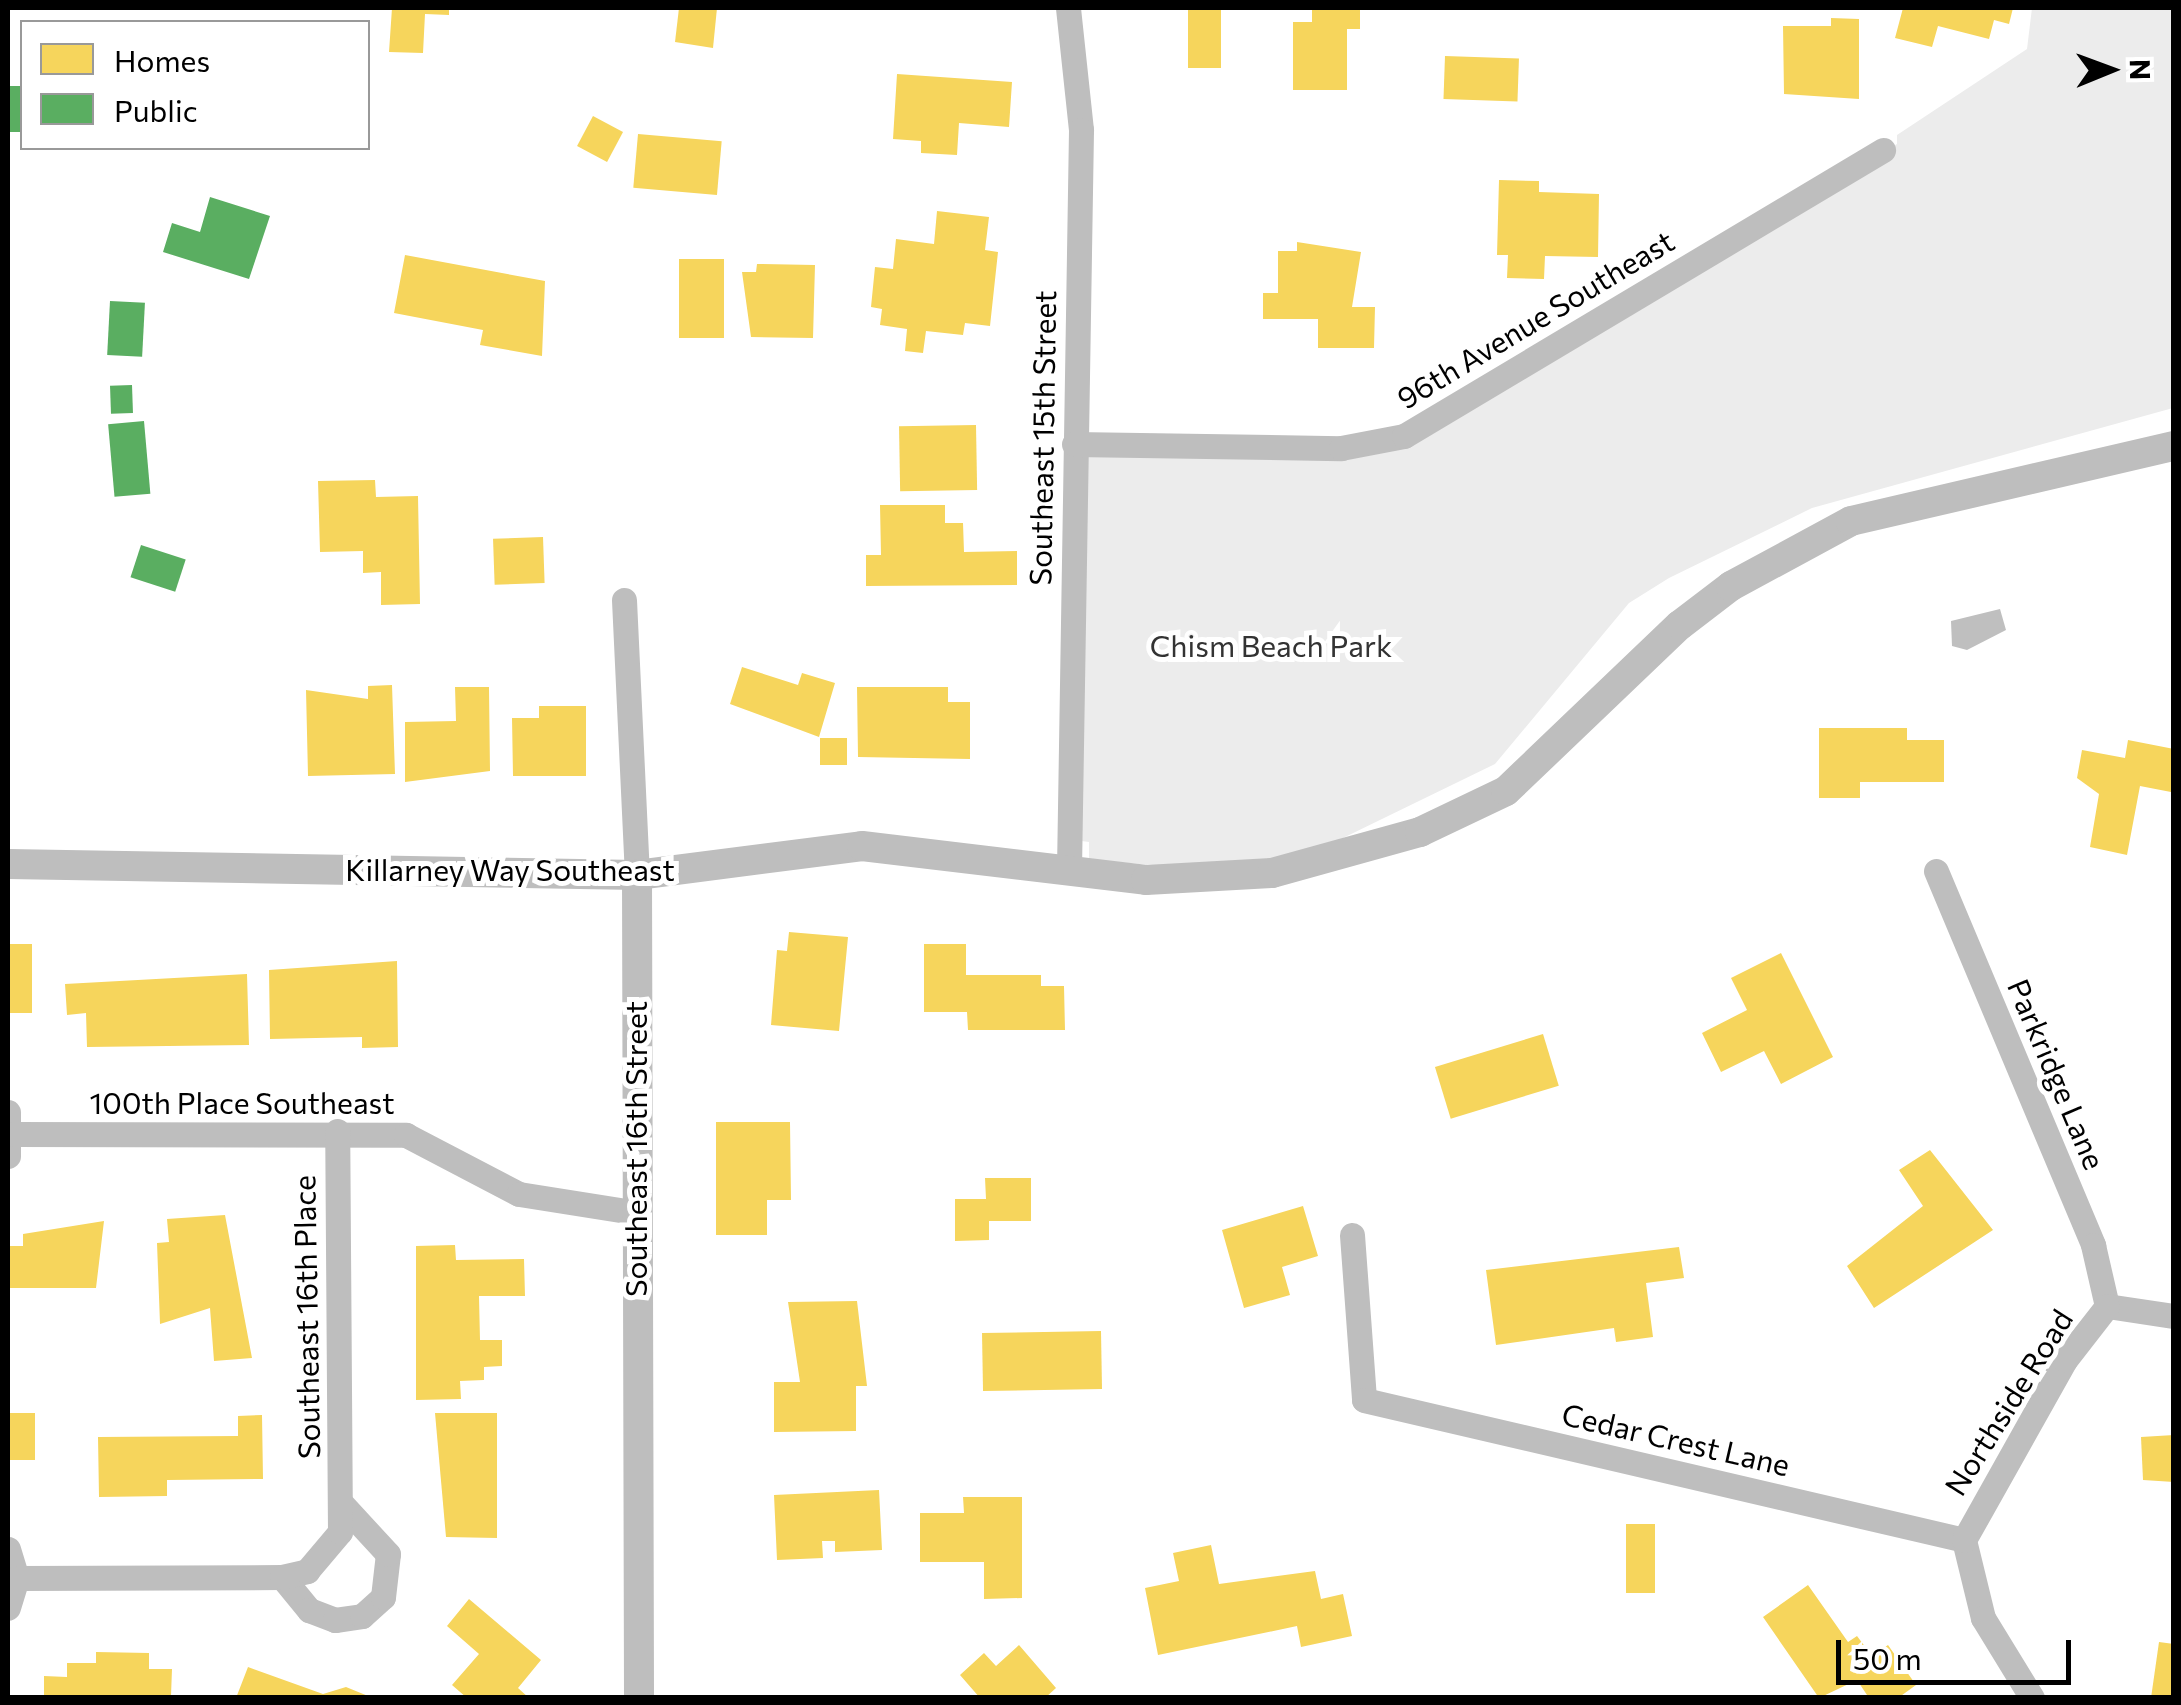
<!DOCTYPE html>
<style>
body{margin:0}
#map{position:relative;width:2181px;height:1705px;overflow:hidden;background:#fff;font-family:Commissioner,sans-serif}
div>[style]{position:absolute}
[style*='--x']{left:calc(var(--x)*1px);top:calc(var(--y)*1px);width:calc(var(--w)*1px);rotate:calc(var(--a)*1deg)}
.green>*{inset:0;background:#ececec}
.water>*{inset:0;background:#bfbfbf}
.homes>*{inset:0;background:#f6d55c;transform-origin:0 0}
.public>*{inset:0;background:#5aae61;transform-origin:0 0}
.minor>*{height:25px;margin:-12.5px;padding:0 12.5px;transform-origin:12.5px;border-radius:12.5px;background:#bebebe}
.tertiary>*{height:30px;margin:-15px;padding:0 15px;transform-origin:15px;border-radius:15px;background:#bebebe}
span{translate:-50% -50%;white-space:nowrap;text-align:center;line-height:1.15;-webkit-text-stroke:10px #fff;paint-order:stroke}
.street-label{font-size:30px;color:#000}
.park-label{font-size:30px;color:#333}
.frame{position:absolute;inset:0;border:10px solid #000;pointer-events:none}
.legend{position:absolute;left:20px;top:20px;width:350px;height:130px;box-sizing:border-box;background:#fff;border:2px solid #999;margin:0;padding:12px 18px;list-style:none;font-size:30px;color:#000}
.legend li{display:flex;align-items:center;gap:20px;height:50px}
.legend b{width:50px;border:2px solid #999}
.north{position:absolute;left:2061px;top:20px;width:100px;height:100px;-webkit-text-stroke:8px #fff;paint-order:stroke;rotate:89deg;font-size:28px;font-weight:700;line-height:40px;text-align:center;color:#000}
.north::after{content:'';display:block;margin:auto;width:35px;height:45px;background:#000;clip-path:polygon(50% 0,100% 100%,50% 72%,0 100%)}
.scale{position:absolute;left:1836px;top:1640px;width:235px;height:45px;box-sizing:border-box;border:5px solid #000;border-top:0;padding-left:12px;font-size:30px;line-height:35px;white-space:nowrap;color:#000;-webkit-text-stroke:8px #fff;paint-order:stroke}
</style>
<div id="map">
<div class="green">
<div style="clip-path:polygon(2032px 8px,2173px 8px,2173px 408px,1812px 508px,1669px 578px,1629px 603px,1495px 764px,1269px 874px,1089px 860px,1089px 842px,1074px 840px,1074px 444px,1375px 445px,1897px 144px,1897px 135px,2027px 49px)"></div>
</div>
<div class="water">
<div style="clip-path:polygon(2000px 609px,2006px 630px,1967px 650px,1952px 646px,1951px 621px)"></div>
</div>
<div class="homes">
<div style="clip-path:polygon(392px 8px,449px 8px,449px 15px,425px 14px,423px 53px,389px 52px)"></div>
<div style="clip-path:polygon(679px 8px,717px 8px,713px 48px,675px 42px)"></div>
<div style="left:1188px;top:8px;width:33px;height:60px"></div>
<div style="clip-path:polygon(1312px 8px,1360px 8px,1360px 29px,1347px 29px,1347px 90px,1293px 90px,1293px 22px,1312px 22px)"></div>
<div style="clip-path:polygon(1903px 8px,2013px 8px,2009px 24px,1994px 20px,1989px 39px,1938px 26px,1932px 47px,1895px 38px)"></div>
<div style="clip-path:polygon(1831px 18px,1859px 19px,1859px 99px,1784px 94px,1783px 26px,1831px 26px)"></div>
<div style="left:1445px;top:56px;width:74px;height:43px;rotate:2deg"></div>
<div style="clip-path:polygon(897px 74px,1012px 82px,1009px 127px,959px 123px,957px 155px,921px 153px,921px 141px,893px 139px)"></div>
<div style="left:593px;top:116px;width:34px;height:34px;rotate:28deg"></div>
<div style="left:638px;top:134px;width:84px;height:54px;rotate:5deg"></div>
<div style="clip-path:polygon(1499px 180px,1539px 181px,1539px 192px,1599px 194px,1598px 257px,1545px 256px,1544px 279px,1507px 278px,1508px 255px,1497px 255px)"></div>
<div style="clip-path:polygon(937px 211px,989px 217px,985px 250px,998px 252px,990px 326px,965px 323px,963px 335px,926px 331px,923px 353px,905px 351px,907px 329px,880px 325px,882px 309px,871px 307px,875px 267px,893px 269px,896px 239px,934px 244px)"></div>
<div style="clip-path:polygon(1297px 242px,1361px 252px,1352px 307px,1375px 307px,1374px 348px,1318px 348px,1318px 319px,1263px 319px,1263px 293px,1278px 293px,1278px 251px,1297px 251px)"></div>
<div style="clip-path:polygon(405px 255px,545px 281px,542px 356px,480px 345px,483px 330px,394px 313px)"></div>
<div style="left:679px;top:259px;width:45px;height:79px"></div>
<div style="clip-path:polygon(757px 264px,815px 265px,813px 338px,751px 337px,742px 272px,756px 272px)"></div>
<div style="left:976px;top:425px;width:65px;height:77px;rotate:89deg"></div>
<div style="clip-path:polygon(375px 480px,376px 497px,418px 496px,420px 604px,381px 605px,381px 572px,363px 573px,363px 551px,320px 552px,318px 481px)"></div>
<div style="clip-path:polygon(880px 505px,945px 505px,945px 523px,963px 523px,964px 552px,1017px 551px,1017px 585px,866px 586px,866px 555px,881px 555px)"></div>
<div style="left:543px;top:537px;width:46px;height:50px;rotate:88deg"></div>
<div style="clip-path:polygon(742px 667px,798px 685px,802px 673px,835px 683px,819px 737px,730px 704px)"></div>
<div style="clip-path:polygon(392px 685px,395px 774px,308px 776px,306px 690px,368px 699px,368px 686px)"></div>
<div style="clip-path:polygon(455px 687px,489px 687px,490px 771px,405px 782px,405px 722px,456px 721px)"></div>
<div style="clip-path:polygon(857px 687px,948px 687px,948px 702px,970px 702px,970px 759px,858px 757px)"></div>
<div style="clip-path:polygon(539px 706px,586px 706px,586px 776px,513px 776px,512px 718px,539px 718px)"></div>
<div style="clip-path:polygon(1819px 728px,1907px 728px,1907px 740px,1944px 740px,1944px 782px,1860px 782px,1860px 798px,1819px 798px)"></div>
<div style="left:820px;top:738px;width:27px;height:27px"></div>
<div style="clip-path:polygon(2128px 740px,2174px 749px,2174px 782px,2171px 792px,2140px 786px,2127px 855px,2090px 847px,2099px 794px,2077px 778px,2082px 750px,2125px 758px)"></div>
<div style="clip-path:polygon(789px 932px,848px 937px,839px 1031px,771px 1025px,777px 950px,787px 951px)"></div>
<div style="left:8px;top:944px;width:24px;height:69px"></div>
<div style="clip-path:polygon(924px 944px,966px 944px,966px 975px,1041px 975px,1041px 986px,1064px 986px,1065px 1030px,968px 1030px,967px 1012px,924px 1012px)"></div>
<div style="clip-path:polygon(1781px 953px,1833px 1057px,1781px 1084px,1764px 1051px,1721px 1072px,1702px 1033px,1747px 1010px,1731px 978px)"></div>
<div style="clip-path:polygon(397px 961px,398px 1047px,362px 1048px,362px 1037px,270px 1039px,269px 970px)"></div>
<div style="clip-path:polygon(247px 974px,249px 1045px,87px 1047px,86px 1013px,67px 1015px,65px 984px)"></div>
<div style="left:1543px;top:1034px;width:54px;height:113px;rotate:73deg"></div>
<div style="clip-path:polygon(716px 1122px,790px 1122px,791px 1200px,767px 1200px,767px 1235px,716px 1235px)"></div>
<div style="clip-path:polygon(1930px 1150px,1993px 1230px,1874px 1308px,1847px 1266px,1923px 1206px,1899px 1170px)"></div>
<div style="clip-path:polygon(985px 1178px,1031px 1178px,1031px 1221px,989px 1221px,989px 1240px,955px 1241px,955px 1199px,986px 1199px)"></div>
<div style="clip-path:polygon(1303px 1206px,1318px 1256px,1282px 1267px,1290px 1295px,1244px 1308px,1222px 1230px)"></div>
<div style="clip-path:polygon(225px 1215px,252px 1358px,214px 1361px,210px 1308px,160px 1324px,157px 1243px,169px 1242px,167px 1219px)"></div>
<div style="clip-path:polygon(104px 1221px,96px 1288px,8px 1288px,8px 1246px,23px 1246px,23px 1234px)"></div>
<div style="clip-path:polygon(455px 1245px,456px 1260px,524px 1259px,525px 1296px,479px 1296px,480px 1340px,502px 1340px,502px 1366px,484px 1367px,484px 1380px,460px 1381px,461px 1399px,416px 1400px,416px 1246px)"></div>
<div style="clip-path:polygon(1679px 1247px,1684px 1278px,1646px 1283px,1653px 1337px,1616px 1342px,1614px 1328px,1496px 1345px,1486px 1270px)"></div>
<div style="clip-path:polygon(857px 1301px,867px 1386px,856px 1386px,856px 1431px,774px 1432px,774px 1382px,800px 1382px,788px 1302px)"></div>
<div style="left:1101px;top:1331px;width:58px;height:119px;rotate:89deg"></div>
<div style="left:35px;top:1413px;width:47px;height:27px;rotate:90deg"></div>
<div style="clip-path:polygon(435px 1413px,497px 1413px,497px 1538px,446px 1537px)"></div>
<div style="clip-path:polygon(262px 1415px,263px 1479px,167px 1480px,167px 1496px,99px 1497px,98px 1437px,238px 1436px,238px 1416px)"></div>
<div style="clip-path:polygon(2174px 1435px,2174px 1482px,2143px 1480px,2141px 1437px)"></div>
<div style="clip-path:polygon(879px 1490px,882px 1550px,835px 1552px,835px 1541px,822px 1541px,823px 1558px,777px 1560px,774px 1495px)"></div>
<div style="clip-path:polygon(963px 1497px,1022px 1497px,1022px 1598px,984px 1599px,984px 1562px,920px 1562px,920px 1513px,964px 1513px)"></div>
<div style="left:1626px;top:1524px;width:29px;height:69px"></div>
<div style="clip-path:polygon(1211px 1545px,1219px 1584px,1315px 1571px,1321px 1599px,1343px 1594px,1352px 1636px,1301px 1647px,1297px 1626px,1158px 1655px,1145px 1588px,1179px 1581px,1173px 1553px)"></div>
<div style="clip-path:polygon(1808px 1585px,1848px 1642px,1857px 1636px,1872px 1656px,1888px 1645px,1916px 1685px,1898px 1698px,1869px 1698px,1857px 1680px,1819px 1698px,1763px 1617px)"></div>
<div style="clip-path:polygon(469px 1599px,541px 1660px,518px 1688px,529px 1698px,467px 1698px,452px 1685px,479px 1654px,447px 1626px)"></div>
<div style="clip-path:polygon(2159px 1642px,2174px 1644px,2174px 1698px,2151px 1698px)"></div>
<div style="clip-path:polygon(1019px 1645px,1056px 1688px,1045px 1698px,980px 1698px,960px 1675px,984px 1653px,996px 1666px)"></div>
<div style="clip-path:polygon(96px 1652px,149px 1653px,149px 1669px,172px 1669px,171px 1696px,44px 1698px,44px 1676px,67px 1677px,67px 1663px,96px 1663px)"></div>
<div style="clip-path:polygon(248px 1667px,323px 1694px,346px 1687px,373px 1698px,236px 1698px)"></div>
</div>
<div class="public">
<div style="left:22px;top:86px;width:46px;height:14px;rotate:90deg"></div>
<div style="clip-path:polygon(210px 197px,270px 216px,249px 279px,163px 252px,172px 223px,200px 232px)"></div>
<div style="left:110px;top:301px;width:35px;height:54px;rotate:3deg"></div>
<div style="left:132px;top:385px;width:28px;height:22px;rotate:88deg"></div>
<div style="left:144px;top:421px;width:73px;height:36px;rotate:85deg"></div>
<div style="left:141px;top:545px;width:47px;height:34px;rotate:18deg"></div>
</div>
<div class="minor">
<div style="--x:1068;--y:8;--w:123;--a:83.9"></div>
<div style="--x:1081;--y:130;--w:740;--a:90.93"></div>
<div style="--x:1074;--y:444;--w:267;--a:0.9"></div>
<div style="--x:1341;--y:448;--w:64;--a:-10.8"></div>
<div style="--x:1404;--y:436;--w:558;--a:-30.84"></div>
<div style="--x:624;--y:600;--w:275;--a:87.3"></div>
<div style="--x:1936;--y:871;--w:406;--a:67.2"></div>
<div style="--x:2093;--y:1245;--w:63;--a:77.1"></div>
<div style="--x:8;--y:1112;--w:44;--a:90"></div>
<div style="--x:13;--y:1134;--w:393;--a:0.1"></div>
<div style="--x:406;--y:1135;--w:127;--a:27.6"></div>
<div style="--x:519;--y:1194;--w:115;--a:9"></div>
<div style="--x:1352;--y:1235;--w:165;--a:85.8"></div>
<div style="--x:1364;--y:1400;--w:616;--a:13.13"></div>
<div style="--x:1964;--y:1540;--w:80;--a:76.3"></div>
<div style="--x:1983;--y:1618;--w:94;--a:58.5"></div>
<div style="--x:2107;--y:1306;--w:68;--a:8.5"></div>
<div style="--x:1964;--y:1540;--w:206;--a:-60.7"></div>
<div style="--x:2065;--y:1360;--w:68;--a:-52.1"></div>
<div style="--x:8;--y:1549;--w:30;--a:73"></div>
<div style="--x:17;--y:1578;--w:31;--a:107"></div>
<div style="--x:282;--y:1577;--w:43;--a:50.7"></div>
<div style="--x:309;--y:1610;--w:28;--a:21"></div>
<div style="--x:335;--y:1620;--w:27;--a:-8"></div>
<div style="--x:362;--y:1616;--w:28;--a:-42"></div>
<div style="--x:383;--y:1597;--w:43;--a:-83.4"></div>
<div style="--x:388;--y:1554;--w:69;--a:-132.7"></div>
<div style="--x:17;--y:1578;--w:265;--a:-0.2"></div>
<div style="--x:282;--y:1577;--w:26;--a:-13"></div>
<div style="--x:307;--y:1571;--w:51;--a:-49.8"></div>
<div style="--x:340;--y:1532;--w:401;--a:-90.4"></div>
</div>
<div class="tertiary">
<div style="--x:8;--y:864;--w:629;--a:1"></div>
<div style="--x:637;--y:875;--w:227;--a:-7.3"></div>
<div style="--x:862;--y:846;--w:286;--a:6.8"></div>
<div style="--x:1146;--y:880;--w:126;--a:-3.2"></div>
<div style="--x:1272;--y:873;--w:154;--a:-15.5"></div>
<div style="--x:1420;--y:832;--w:95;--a:-25.5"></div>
<div style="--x:1506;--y:791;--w:240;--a:-43.7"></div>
<div style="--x:1680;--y:625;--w:64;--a:-37.4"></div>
<div style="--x:1731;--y:586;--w:136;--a:-28.4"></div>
<div style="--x:1851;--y:521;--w:332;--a:-13.1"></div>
<div style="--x:637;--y:875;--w:823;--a:89.86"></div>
</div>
<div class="street-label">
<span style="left:1535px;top:319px;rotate:-31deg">96th Avenue Southeast</span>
<span style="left:1042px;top:438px;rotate:-89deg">Southeast 15th Street</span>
<span style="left:510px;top:869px">Killarney Way Southeast</span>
<span style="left:2057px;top:1074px;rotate:67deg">Parkridge Lane</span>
<span style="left:242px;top:1102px">100th Place Southeast</span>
<span style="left:635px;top:1149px;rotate:-90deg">Southeast 16th Street</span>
<span style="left:306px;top:1317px;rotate:-91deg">Southeast 16th Place</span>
<span style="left:2008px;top:1402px;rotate:-58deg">Northside Road</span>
<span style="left:1676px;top:1439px;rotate:13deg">Cedar Crest Lane</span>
</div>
<div class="park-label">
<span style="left:1271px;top:645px">Chism Beach Park</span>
</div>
<div class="frame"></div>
<ul class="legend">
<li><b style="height:28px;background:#f6d55c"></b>Homes</li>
<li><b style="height:28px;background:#5aae61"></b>Public</li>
</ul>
<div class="north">N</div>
<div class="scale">50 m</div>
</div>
